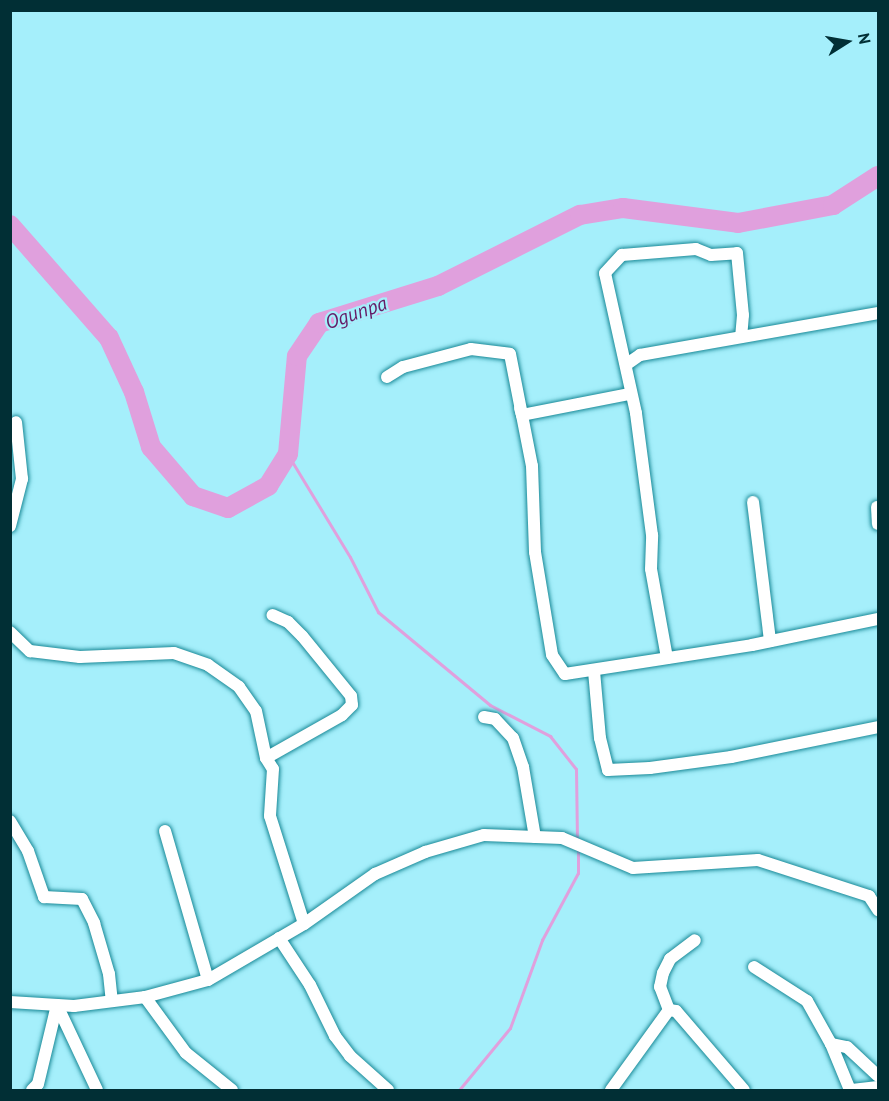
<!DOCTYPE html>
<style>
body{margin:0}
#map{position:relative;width:889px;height:1101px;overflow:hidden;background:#a5effb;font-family:"PT Sans",sans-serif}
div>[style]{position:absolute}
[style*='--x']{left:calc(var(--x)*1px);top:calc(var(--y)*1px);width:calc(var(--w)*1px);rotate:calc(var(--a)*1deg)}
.stream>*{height:3px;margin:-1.5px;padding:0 1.5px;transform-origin:1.5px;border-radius:1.5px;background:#e0a0dd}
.river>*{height:20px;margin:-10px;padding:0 10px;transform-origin:10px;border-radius:10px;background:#e0a0dd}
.roads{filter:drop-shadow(0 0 2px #198997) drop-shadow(0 0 2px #198997)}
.minor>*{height:12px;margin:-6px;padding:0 6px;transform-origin:6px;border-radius:6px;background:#fff}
span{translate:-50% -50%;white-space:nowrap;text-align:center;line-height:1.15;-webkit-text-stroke:4.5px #a5effb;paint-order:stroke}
.water-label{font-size:20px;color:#661b66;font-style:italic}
.frame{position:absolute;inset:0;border:12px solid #012f35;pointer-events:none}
.north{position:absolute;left:817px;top:12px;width:60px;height:60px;-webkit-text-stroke:4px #a5effb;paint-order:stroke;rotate:79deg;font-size:16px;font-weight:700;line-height:24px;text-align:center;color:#012f35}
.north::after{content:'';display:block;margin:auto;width:21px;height:27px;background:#012f35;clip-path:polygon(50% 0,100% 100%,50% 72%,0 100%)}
</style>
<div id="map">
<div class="stream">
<div style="--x:288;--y:455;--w:119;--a:58.7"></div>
<div style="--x:350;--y:557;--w:62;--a:63"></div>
<div style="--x:378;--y:612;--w:146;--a:39.7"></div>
<div style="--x:490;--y:705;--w:68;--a:27.3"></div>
<div style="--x:550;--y:736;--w:42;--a:51.8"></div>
<div style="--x:576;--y:769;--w:70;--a:89.2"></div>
<div style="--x:459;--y:1090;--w:80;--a:-50.6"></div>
<div style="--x:510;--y:1028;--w:94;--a:-70"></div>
<div style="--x:542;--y:940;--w:76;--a:-61.8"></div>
<div style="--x:578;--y:873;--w:24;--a:-90"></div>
</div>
<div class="river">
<div style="--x:10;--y:225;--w:150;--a:48.8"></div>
<div style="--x:109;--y:338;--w:60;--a:65.2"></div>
<div style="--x:134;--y:392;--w:58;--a:72.8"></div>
<div style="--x:151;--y:447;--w:65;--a:49.4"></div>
<div style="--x:193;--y:496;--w:37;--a:19"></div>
<div style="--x:228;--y:508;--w:46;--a:-28.8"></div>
<div style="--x:268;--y:486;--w:38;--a:-58"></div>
<div style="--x:288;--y:454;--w:98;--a:-84.8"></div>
<div style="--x:297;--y:356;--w:40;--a:-56"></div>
<div style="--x:319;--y:323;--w:125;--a:-17.3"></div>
<div style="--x:438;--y:286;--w:159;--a:-26.6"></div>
<div style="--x:580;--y:215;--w:44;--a:-9.2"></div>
<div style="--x:623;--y:208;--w:116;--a:7.4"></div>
<div style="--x:738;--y:223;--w:97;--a:-10.7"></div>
<div style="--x:833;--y:205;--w:54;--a:-32.8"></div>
</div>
<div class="roads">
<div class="minor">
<div style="--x:627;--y:364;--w:16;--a:-35"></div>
<div style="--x:640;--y:355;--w:242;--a:-10"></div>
<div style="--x:387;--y:377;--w:19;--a:-32"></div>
<div style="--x:403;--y:367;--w:70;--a:-14.8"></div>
<div style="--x:471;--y:349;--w:39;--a:7"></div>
<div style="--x:510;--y:354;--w:114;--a:78.9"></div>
<div style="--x:532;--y:466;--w:86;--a:88"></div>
<div style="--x:535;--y:552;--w:104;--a:80.6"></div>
<div style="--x:552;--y:655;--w:23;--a:56"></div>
<div style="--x:565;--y:674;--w:189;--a:-8.8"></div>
<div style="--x:752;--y:645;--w:129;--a:-11.7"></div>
<div style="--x:520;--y:408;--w:7;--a:74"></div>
<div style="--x:522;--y:415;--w:109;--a:-11.1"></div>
<div style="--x:753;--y:502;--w:140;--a:83"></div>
<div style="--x:877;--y:507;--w:17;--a:87"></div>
<div style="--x:10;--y:526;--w:49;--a:-75.7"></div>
<div style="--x:22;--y:479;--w:57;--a:-96"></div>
<div style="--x:10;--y:632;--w:28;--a:44"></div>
<div style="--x:30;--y:651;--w:50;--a:6.8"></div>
<div style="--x:80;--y:657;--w:94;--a:-2.4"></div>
<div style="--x:174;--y:653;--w:36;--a:19"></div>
<div style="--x:208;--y:665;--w:38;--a:35"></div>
<div style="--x:239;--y:687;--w:29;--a:55"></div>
<div style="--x:256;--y:711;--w:48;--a:78"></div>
<div style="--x:266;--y:758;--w:13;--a:58"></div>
<div style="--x:273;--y:769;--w:47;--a:93.7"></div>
<div style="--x:270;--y:816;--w:113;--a:72.5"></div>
<div style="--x:667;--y:658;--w:90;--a:-100.2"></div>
<div style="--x:651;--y:569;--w:34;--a:-88"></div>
<div style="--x:652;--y:535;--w:123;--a:-97.5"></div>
<div style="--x:636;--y:413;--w:143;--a:-102.5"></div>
<div style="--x:605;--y:273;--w:25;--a:-47"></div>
<div style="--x:622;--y:255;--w:74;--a:-4.6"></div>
<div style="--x:696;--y:249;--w:16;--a:22"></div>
<div style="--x:711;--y:255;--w:26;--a:-4"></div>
<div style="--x:737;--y:253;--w:62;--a:84.5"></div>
<div style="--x:743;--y:315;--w:22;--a:95"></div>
<div style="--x:594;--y:671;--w:67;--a:84.9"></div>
<div style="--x:600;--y:738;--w:33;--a:76"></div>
<div style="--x:608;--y:770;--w:42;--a:-2.7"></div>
<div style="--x:650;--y:768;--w:82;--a:-7.7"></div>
<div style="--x:731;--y:757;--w:150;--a:-11.5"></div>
<div style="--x:484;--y:717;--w:11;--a:10"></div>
<div style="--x:495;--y:719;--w:26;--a:47"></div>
<div style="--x:513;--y:738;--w:31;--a:71"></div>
<div style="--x:523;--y:767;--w:71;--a:80.3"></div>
<div style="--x:266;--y:758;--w:87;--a:-29.5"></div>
<div style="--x:342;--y:715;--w:14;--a:-45"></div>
<div style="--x:352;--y:705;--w:9;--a:-96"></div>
<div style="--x:351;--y:696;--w:77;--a:-129.2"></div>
<div style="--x:302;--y:636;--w:20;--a:-135"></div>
<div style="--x:288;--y:622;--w:17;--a:-156"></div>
<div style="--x:10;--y:821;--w:35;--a:59"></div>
<div style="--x:28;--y:851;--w:49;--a:70.8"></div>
<div style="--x:44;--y:897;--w:38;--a:3"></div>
<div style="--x:82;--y:899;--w:27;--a:63"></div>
<div style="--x:94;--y:923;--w:53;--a:73.6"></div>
<div style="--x:109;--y:974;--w:27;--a:84"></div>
<div style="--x:165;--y:831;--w:155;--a:73.9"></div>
<div style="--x:279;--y:938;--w:56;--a:56.6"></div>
<div style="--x:310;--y:985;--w:57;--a:63.9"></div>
<div style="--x:335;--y:1036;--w:25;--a:53"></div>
<div style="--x:350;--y:1056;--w:51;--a:41.8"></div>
<div style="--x:754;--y:967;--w:63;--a:32.7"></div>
<div style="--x:807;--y:1001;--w:49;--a:60.8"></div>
<div style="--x:145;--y:997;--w:69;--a:53.8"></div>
<div style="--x:186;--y:1053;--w:59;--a:38.8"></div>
<div style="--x:10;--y:1002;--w:64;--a:3.6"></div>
<div style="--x:74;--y:1006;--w:72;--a:-7.2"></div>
<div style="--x:145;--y:997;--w:65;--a:-15.1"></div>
<div style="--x:208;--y:980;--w:111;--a:-30.3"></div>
<div style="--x:304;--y:924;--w:87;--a:-35.2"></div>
<div style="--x:375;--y:874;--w:55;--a:-23.7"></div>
<div style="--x:425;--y:852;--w:61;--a:-16.1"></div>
<div style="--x:484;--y:835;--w:78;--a:2.2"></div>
<div style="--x:562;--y:838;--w:77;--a:22.9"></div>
<div style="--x:633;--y:868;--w:125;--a:-3.7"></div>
<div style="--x:758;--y:860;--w:117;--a:18"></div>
<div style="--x:869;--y:896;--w:17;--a:57"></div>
<div style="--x:669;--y:1010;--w:25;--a:-111"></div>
<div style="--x:660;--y:987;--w:14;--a:-78"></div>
<div style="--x:663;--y:973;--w:16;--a:-63"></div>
<div style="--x:670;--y:959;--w:31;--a:-37"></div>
<div style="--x:32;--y:1090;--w:8;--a:-45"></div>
<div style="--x:38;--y:1084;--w:81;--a:-76.5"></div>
<div style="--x:57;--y:1005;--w:94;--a:64.8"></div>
<div style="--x:611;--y:1090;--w:99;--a:-54.1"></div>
<div style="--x:669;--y:1010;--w:7;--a:8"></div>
<div style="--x:676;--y:1011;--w:104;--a:49.3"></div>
<div style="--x:850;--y:1090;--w:50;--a:-112.4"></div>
<div style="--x:831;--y:1044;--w:16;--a:11"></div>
<div style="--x:847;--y:1047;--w:42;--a:43.1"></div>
<div style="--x:852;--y:1090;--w:26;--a:-7"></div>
</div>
</div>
<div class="water-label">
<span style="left:356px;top:313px;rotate:-19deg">Ogunpa</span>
</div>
<div class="frame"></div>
<div class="north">N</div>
</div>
